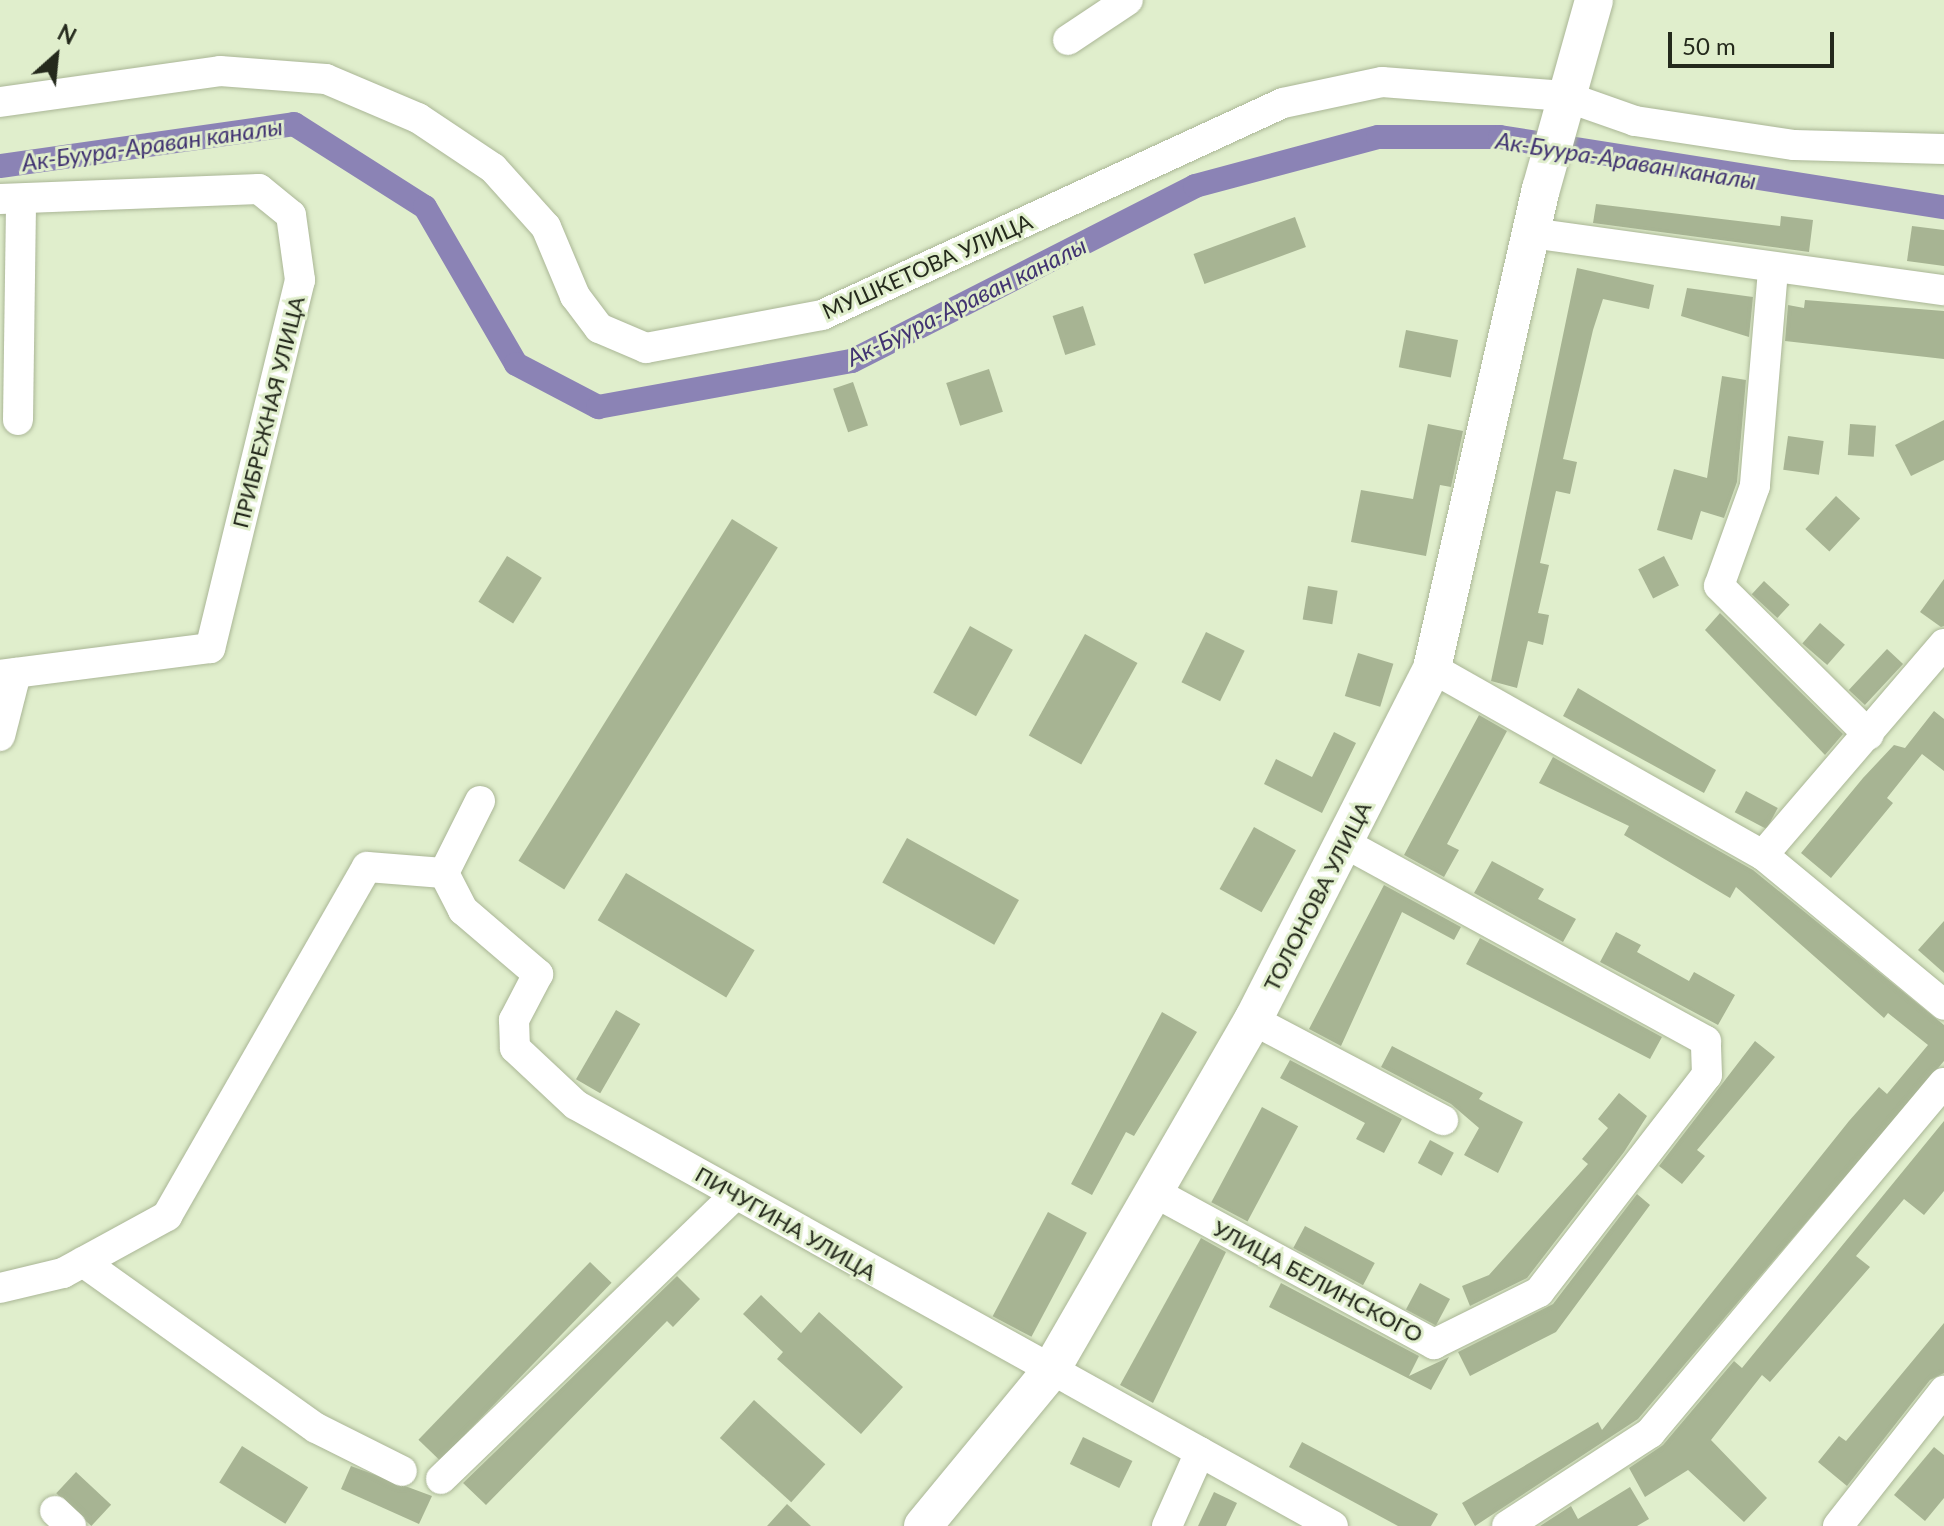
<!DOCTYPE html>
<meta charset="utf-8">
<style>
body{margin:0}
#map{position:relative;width:1944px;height:1526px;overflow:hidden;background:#e0eecc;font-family:Lato,sans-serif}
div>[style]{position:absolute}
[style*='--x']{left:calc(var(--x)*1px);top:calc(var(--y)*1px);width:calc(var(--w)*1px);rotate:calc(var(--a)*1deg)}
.canal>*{height:24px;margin:-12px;padding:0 12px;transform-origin:12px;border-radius:12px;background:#8b83b5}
.building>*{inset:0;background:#a7b493;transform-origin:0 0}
.roads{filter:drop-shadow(0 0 2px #aab696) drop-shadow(0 0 2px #aab696)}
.minor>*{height:30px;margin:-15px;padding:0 15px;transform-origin:15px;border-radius:15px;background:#fff}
.major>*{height:38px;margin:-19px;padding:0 19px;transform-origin:19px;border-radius:19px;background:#fff}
span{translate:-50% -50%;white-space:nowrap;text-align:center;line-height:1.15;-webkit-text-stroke:6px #e0eecc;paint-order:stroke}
.street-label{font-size:22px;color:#24291c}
.water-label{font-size:24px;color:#413371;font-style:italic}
.north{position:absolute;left:16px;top:16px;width:80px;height:80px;-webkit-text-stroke:6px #e0eecc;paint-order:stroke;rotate:27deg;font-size:22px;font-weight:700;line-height:32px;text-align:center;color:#24291c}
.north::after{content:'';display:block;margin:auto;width:28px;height:36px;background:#24291c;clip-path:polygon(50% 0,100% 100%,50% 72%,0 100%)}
.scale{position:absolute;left:1668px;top:32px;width:166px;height:36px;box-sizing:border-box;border:4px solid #24291c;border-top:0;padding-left:10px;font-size:24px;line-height:28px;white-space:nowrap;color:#24291c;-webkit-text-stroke:6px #e0eecc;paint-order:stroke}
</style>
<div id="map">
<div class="canal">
<div style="--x:0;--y:166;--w:297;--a:-8.1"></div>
<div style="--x:294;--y:124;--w:155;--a:32.4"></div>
<div style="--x:425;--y:207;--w:181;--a:59.9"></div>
<div style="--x:516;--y:364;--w:93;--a:27.7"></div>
<div style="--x:598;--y:407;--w:258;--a:-10.3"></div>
<div style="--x:852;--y:361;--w:385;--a:-27"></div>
<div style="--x:1195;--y:186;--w:189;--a:-15"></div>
<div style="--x:1378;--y:137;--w:122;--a:0"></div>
<div style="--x:1500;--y:137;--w:449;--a:9"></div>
</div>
<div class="building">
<div style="clip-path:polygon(1596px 204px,1780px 226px,1781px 216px,1813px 220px,1809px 252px,1593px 223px)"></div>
<div style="left:1295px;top:217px;width:32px;height:108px;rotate:70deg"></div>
<div style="clip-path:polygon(1912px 226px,1944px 230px,1944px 266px,1907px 261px)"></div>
<div style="clip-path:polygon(1577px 268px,1654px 285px,1649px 309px,1603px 299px,1593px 330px,1563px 459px,1577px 462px,1570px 494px,1556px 491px,1540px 563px,1549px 565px,1538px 613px,1549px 615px,1543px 645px,1528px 641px,1517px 688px,1491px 681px)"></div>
<div style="clip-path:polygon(1687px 288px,1753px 297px,1749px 337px,1681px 316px)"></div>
<div style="clip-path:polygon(1805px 300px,1944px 311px,1944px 359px,1785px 341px,1788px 305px,1804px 308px)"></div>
<div style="left:1083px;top:306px;width:41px;height:32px;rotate:72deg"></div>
<div style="left:1406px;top:330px;width:53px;height:38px;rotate:11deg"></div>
<div style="left:989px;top:369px;width:45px;height:45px;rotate:72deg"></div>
<div style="clip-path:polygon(1722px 376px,1746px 380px,1737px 482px,1724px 518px,1701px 511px,1692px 540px,1657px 530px,1674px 469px,1707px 478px)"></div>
<div style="left:853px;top:382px;width:46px;height:21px;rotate:71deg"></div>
<div style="clip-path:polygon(1944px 420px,1944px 460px,1911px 476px,1895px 445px)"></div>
<div style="clip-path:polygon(1428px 424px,1463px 431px,1451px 487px,1440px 485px,1426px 556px,1351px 542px,1361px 490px,1413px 499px)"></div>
<div style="left:1850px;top:424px;width:26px;height:31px;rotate:4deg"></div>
<div style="left:1788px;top:436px;width:36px;height:34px;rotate:8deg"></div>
<div style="left:1836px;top:496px;width:33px;height:45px;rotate:43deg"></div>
<div style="left:732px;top:519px;width:54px;height:403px;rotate:32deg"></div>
<div style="left:507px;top:556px;width:41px;height:54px;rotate:32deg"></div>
<div style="left:1664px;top:556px;width:33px;height:29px;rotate:63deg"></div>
<div style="clip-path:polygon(1944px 579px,1944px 626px,1941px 627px,1920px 612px)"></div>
<div style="left:1764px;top:581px;width:35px;height:18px;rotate:43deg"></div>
<div style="left:1308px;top:586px;width:30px;height:34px;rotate:9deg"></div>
<div style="clip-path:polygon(1720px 613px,1843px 734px,1825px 755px,1705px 630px)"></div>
<div style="left:1820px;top:623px;width:33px;height:27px;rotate:41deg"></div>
<div style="left:970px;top:626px;width:49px;height:76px;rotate:29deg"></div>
<div style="left:1206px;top:632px;width:43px;height:56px;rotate:26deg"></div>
<div style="left:1085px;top:634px;width:60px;height:116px;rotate:29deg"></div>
<div style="left:1887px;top:649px;width:22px;height:56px;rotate:43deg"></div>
<div style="left:1358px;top:653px;width:37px;height:45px;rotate:17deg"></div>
<div style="clip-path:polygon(1578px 688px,1716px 770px,1704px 793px,1563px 716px)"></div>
<div style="clip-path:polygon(1934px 711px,1944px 719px,1944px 771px,1922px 754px,1887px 798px,1893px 803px,1831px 878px,1801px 853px,1863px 778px,1894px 745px,1905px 748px)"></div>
<div style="clip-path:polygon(1479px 715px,1507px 731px,1447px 844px,1459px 850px,1444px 877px,1404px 855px)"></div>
<div style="clip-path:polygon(1334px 732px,1356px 743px,1322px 813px,1264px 784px,1276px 759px,1312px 777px)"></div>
<div style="clip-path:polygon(1553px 757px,1753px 870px,1944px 1025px,1944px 1061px,1638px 1419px,1475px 1526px,1462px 1503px,1598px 1422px,1602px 1430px,1849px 1121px,1879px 1087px,1887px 1094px,1928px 1045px,1888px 1013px,1884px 1018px,1736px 887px,1730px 898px,1624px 835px,1629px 826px,1539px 783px)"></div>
<div style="left:1746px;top:791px;width:36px;height:24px;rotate:28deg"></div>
<div style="left:1254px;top:827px;width:48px;height:71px;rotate:29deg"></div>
<div style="left:907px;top:838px;width:128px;height:51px;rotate:29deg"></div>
<div style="clip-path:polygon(1492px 861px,1544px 889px,1538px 899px,1576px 919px,1563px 942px,1474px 893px)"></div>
<div style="left:626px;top:873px;width:150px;height:55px;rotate:31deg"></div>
<div style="clip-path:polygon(1384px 885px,1461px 927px,1454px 940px,1402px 912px,1341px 1046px,1309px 1029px)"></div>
<div style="clip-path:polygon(1944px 921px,1944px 973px,1918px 950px)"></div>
<div style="clip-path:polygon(1616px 932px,1641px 945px,1637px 952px,1689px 981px,1694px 972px,1735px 995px,1718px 1025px,1600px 962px)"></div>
<div style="clip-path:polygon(1480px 938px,1662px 1037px,1650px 1059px,1466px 964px)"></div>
<div style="left:616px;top:1010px;width:28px;height:80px;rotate:30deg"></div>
<div style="clip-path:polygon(1162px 1012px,1197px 1032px,1134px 1136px,1126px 1132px,1092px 1195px,1071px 1184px)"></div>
<div style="clip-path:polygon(1755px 1041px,1775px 1057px,1697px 1150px,1705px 1156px,1682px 1184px,1659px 1166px)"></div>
<div style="clip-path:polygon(1392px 1046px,1483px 1093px,1479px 1099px,1523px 1122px,1498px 1173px,1464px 1155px,1479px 1128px,1451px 1104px,1381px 1067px)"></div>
<div style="clip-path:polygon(1290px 1060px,1402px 1119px,1384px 1153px,1356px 1139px,1365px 1123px,1280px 1078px)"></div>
<div style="clip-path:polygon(1619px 1093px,1647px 1116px,1624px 1152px,1527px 1278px,1470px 1306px,1462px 1286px,1489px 1275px,1588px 1164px,1582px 1159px,1608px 1128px,1598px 1119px)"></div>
<div style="left:1262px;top:1107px;width:41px;height:108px;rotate:28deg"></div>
<div style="clip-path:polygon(1944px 1121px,1944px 1191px,1924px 1215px,1904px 1199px,1856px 1256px,1870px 1267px,1770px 1382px,1762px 1375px,1711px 1440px,1767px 1498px,1744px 1522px,1688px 1470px,1645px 1497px,1629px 1468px,1663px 1445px,1734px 1361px,1742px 1368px)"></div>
<div style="left:1430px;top:1140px;width:27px;height:26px;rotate:28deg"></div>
<div style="clip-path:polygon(1637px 1194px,1650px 1205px,1556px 1332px,1470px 1376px,1458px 1352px,1553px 1304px)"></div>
<div style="left:1048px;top:1212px;width:44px;height:118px;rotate:28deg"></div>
<div style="left:1305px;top:1226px;width:79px;height:25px;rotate:28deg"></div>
<div style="clip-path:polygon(1201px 1238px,1226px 1252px,1153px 1403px,1120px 1385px)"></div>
<div style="left:590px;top:1262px;width:30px;height:247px;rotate:44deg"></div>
<div style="clip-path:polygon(677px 1276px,700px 1299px,673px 1327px,667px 1321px,486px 1505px,463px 1483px)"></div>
<div style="clip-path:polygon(1281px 1283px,1419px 1356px,1409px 1376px,1449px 1357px,1431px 1390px,1269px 1307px)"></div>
<div style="left:1420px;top:1283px;width:34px;height:30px;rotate:28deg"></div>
<div style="clip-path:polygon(761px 1295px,801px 1333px,819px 1312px,903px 1387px,861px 1434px,777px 1359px,783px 1352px,743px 1314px)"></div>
<div style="clip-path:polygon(1944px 1323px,1944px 1373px,1930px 1380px,1847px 1486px,1818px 1462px,1839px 1436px,1846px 1441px)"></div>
<div style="left:754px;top:1400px;width:96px;height:51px;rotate:42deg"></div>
<div style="left:1083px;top:1437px;width:55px;height:30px;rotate:26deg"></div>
<div style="clip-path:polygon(1302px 1442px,1438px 1514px,1431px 1526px,1398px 1526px,1289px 1467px)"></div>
<div style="left:242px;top:1446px;width:78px;height:43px;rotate:32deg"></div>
<div style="clip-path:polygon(1934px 1447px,1944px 1455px,1944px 1498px,1925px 1521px,1894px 1495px)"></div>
<div style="clip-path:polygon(351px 1466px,432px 1496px,419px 1524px,341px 1489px)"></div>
<div style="left:76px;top:1472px;width:48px;height:29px;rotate:43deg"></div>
<div style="clip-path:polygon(1630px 1487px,1649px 1519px,1637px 1526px,1540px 1526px,1571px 1506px,1578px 1519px)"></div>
<div style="clip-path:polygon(1214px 1492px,1237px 1503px,1226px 1526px,1198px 1526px)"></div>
<div style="clip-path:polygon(787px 1504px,811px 1526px,767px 1526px)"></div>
</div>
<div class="roads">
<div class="minor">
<div style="--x:1068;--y:40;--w:72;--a:-33.7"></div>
<div style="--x:0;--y:102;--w:222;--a:-8"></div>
<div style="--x:220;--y:71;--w:106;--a:4.3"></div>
<div style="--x:326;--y:79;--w:100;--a:23"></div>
<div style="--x:418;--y:118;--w:90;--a:33.7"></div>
<div style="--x:493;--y:168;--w:79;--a:48.1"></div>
<div style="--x:546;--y:227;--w:75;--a:67.2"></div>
<div style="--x:575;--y:296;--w:40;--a:53"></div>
<div style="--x:599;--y:328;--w:51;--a:23.1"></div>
<div style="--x:646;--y:348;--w:179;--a:-10.6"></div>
<div style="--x:822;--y:315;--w:507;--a:-24.7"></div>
<div style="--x:1283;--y:103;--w:101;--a:-12"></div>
<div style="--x:1382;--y:82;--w:183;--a:4.4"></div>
<div style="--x:1564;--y:96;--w:75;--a:19.4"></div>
<div style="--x:1635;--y:121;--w:161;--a:8.6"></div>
<div style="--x:1794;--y:145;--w:150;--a:1.5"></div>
<div style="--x:0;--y:199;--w:259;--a:-2.2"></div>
<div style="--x:259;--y:189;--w:41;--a:39.1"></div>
<div style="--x:291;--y:215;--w:66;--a:82.1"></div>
<div style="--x:300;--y:280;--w:379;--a:103.7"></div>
<div style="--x:210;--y:648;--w:212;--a:172.7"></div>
<div style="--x:1531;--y:233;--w:417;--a:7.9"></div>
<div style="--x:1773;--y:270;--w:217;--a:94.8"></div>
<div style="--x:1755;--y:486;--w:106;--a:109.8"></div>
<div style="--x:1719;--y:586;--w:211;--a:44.8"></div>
<div style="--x:18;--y:420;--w:218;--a:-89.2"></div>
<div style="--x:1432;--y:668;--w:380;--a:29.5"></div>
<div style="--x:1763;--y:855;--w:235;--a:39.6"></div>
<div style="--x:0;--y:736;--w:65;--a:-75.7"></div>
<div style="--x:480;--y:801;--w:80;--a:116.6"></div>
<div style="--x:444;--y:873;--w:42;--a:62.8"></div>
<div style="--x:463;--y:910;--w:99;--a:40.5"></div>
<div style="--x:538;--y:974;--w:52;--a:117.6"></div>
<div style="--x:514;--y:1020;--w:28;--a:88"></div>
<div style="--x:515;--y:1048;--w:83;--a:43.1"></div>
<div style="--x:576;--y:1105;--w:866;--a:29.08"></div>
<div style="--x:1763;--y:855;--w:278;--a:-49.4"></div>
<div style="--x:1253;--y:1020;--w:215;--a:27.8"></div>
<div style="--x:1154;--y:1192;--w:319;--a:28.5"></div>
<div style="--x:1434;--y:1344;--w:117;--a:-26.3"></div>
<div style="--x:1539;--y:1292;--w:274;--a:-52.3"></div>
<div style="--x:1707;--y:1075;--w:34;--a:-92"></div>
<div style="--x:1706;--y:1041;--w:412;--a:-151.3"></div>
<div style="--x:83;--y:1262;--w:286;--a:35.5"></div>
<div style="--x:316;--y:1428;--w:96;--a:26.6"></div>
<div style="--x:0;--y:1288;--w:65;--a:-13.4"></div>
<div style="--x:63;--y:1273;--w:119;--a:-28.7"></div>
<div style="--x:167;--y:1216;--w:402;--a:-60.2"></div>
<div style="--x:367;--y:867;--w:77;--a:4.5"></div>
<div style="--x:441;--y:1479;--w:410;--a:-44"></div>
<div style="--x:55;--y:1511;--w:22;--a:43"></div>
<div style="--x:1167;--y:1526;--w:81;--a:-66"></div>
<div style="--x:1507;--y:1526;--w:171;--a:-33"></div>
<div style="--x:1650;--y:1433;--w:457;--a:-50"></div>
<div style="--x:1838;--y:1526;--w:172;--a:-51.9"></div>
</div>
<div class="major">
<div style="--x:923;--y:1526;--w:198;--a:-50.5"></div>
<div style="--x:1049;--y:1373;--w:408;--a:-60"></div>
<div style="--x:1253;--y:1020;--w:395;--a:-63"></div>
<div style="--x:1432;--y:668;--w:491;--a:-77.2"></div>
<div style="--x:1541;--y:189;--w:196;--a:-74.3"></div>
</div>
</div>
<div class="street-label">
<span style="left:927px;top:266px;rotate:-24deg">МУШКЕТОВА УЛИЦА</span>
<span style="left:268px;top:412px;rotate:-76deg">ПРИБРЕЖНАЯ УЛИЦА</span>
<span style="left:1317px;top:896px;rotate:-63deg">ТОЛОНОВА УЛИЦА</span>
<span style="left:786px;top:1223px;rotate:30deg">ПИЧУГИНА УЛИЦА</span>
<span style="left:1318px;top:1281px;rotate:28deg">УЛИЦА БЕЛИНСКОГО</span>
</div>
<div class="water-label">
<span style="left:152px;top:144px;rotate:-8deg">Ак-Буура-Араван каналы</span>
<span style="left:1626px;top:160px;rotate:9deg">Ак-Буура-Араван каналы</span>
<span style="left:966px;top:301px;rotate:-26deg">Ак-Буура-Араван каналы</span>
</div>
<div class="north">N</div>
<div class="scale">50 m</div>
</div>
